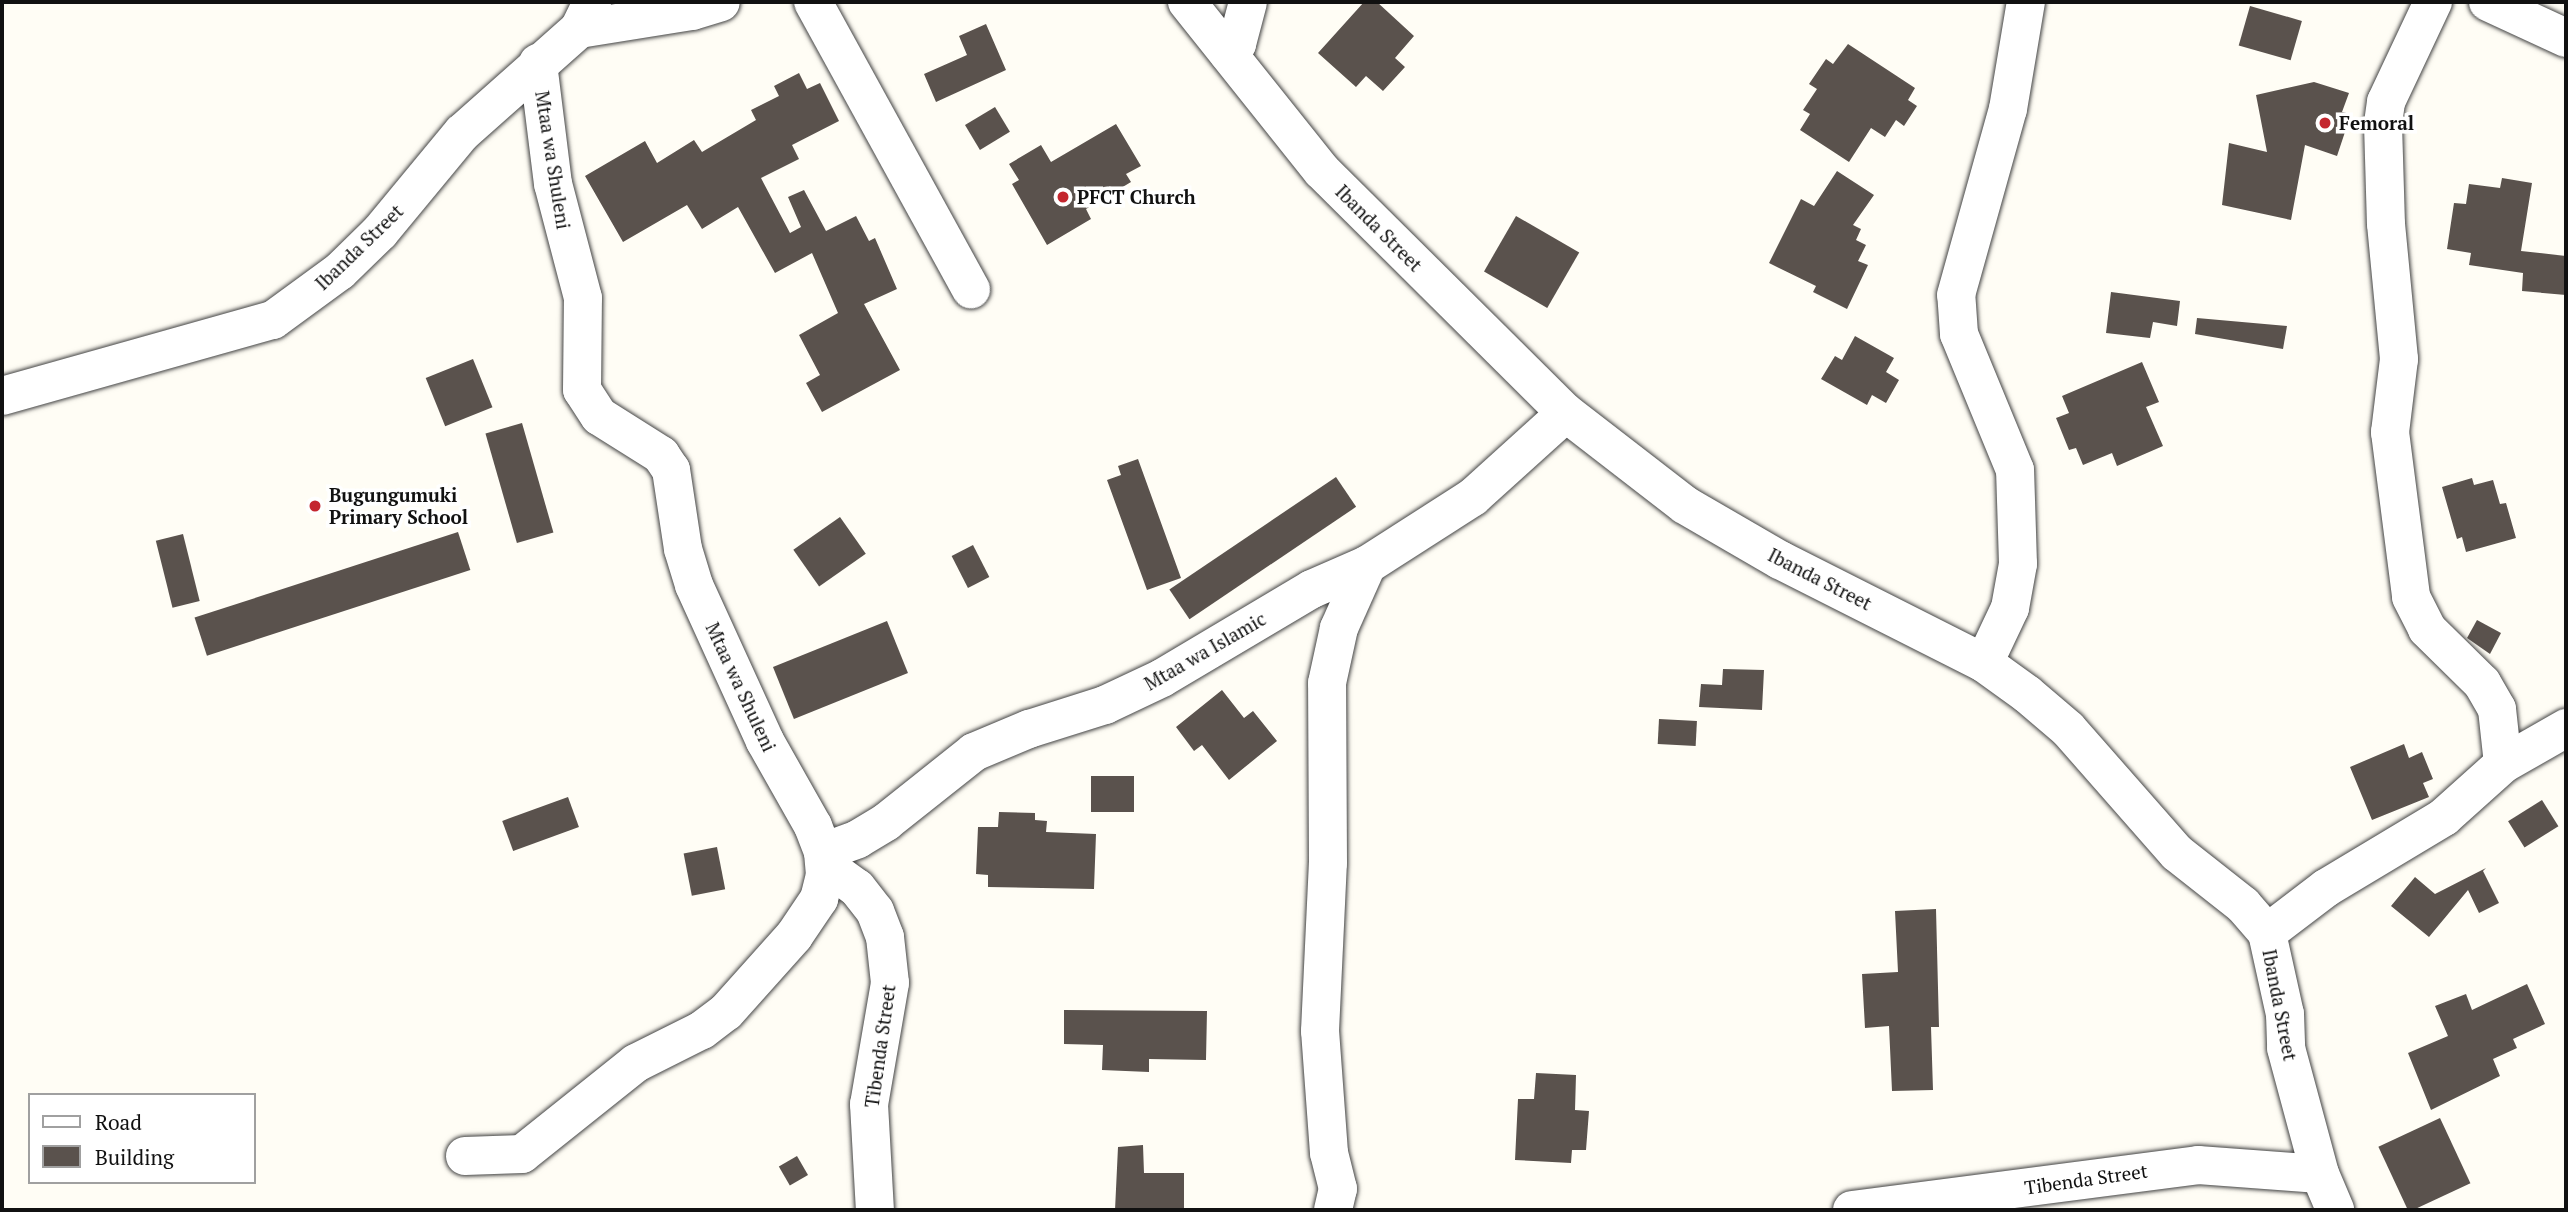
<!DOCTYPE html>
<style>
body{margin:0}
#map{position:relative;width:2568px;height:1212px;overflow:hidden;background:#fffdf5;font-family:"PT Serif",serif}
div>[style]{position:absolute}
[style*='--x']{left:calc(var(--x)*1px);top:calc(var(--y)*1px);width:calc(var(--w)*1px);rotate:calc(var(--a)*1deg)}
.building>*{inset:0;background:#5a524d;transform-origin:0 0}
.roads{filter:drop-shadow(0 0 2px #444) drop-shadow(0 0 2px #444)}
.minor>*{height:38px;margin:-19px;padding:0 19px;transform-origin:19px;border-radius:19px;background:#fff}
.dots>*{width:19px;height:19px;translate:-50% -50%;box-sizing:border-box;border:4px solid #fff;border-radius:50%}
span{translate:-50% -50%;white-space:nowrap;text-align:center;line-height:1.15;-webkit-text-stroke:7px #fff;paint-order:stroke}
.poi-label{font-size:19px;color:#111;font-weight:700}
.left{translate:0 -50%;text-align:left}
.street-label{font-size:19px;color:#111}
.frame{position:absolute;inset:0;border:4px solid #111;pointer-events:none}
.legend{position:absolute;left:28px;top:1093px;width:228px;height:91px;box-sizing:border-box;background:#fff;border:2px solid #a0a0a0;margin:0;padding:9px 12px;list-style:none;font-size:21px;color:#111}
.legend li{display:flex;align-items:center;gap:14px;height:35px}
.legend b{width:35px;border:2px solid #a0a0a0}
</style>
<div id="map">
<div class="building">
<div style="clip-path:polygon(1364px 2px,1377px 2px,1414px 36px,1395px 58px,1405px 67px,1383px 91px,1366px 76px,1356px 87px,1318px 53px)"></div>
<div style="left:2250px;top:6px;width:54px;height:41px;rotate:16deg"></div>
<div style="clip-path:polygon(986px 24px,1006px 70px,936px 102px,924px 74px,967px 55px,959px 36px)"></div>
<div style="clip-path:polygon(1848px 44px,1915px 88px,1908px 100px,1917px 106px,1904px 126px,1896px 120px,1885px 137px,1871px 128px,1849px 162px,1800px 130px,1810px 114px,1803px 110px,1817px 89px,1809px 84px,1826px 59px,1833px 64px)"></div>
<div style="clip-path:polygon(799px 73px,807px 89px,820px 83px,839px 121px,792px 145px,799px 159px,761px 178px,790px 233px,801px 227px,788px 197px,804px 190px,826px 231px,856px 216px,869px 241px,875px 238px,897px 289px,864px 304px,900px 370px,822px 412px,806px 383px,820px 375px,799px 335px,838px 313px,812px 253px,775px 273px,738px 207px,702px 229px,687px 205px,623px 242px,585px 176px,645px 141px,657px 163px,694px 140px,702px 152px,756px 120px,751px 110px,779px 96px,774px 86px)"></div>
<div style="clip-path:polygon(2314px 82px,2349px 93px,2342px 112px,2351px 114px,2337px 156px,2305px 145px,2291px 220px,2222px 205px,2229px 143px,2267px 152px,2256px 95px)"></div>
<div style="left:995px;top:107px;width:29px;height:35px;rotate:59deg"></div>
<div style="clip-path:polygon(1116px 124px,1141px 166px,1126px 174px,1131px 182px,1086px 209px,1091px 219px,1047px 245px,1012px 184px,1019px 180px,1009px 164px,1041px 145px,1051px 162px)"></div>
<div style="clip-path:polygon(1837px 171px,1874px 195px,1853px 225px,1861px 229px,1856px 240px,1866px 245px,1858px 261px,1868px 265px,1847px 309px,1813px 292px,1816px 286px,1769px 263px,1801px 199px,1814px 206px)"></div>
<div style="clip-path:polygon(2502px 178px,2532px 183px,2521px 251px,2566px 256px,2566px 295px,2522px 291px,2523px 273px,2469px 265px,2471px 253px,2447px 249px,2454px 203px,2466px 204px,2469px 184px,2500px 188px)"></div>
<div style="left:1516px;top:216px;width:73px;height:64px;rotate:30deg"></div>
<div style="clip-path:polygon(2111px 292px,2180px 301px,2177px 326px,2153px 322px,2150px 338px,2106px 333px)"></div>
<div style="clip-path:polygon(2197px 318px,2287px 326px,2283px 349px,2195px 334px)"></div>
<div style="clip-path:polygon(1855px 336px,1894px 358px,1886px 372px,1899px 380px,1886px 403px,1872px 395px,1867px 405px,1821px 379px,1835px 356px,1842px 360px)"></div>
<div style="left:473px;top:359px;width:52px;height:51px;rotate:68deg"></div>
<div style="clip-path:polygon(2142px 362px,2159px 402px,2146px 407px,2163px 446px,2117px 466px,2112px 453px,2083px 465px,2076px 448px,2069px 450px,2056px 418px,2069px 413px,2062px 396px)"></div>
<div style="left:522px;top:423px;width:114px;height:38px;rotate:74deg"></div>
<div style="clip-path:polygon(1138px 459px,1181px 578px,1147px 590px,1107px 480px,1121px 475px,1118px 466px)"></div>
<div style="left:1336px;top:477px;width:36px;height:201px;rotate:56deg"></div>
<div style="clip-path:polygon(2472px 478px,2474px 485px,2493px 480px,2500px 504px,2506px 503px,2516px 538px,2466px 552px,2462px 537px,2457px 539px,2442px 487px)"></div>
<div style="left:840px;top:517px;width:45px;height:57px;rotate:55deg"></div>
<div style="left:458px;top:532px;width:40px;height:277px;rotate:72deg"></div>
<div style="left:183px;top:534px;width:69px;height:28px;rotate:76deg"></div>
<div style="left:973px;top:545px;width:36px;height:24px;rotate:63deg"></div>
<div style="clip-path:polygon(2477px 620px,2501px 633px,2490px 654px,2467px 638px)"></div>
<div style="left:887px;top:621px;width:56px;height:123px;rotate:68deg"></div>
<div style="clip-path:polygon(1723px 669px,1764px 670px,1762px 710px,1699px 707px,1701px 684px,1722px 685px)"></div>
<div style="clip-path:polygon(1222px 690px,1244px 718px,1253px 711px,1277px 741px,1229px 780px,1202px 745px,1194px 751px,1176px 727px)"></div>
<div style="left:1659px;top:719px;width:38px;height:25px;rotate:3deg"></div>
<div style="clip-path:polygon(2404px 744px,2409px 758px,2422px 752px,2433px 779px,2423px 783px,2429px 797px,2372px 820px,2350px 767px)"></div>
<div style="left:1134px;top:776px;width:36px;height:43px;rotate:90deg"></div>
<div style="left:568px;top:797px;width:32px;height:70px;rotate:70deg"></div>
<div style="left:2542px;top:800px;width:31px;height:40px;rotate:58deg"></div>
<div style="clip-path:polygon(999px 812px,1035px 813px,1035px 820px,1047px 821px,1046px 832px,1096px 834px,1094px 889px,988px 887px,988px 875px,976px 874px,978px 827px,998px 827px)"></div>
<div style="left:717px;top:847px;width:43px;height:34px;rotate:79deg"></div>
<div style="clip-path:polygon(2486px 868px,2483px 871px,2499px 903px,2479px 913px,2468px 890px,2429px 937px,2391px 906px,2415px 877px,2435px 894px)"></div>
<div style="clip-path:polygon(1936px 909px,1939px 1027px,1931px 1027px,1933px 1090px,1892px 1091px,1889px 1026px,1865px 1028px,1862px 974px,1898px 972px,1895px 911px)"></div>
<div style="clip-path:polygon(2527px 984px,2545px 1024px,2513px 1039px,2517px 1048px,2493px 1059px,2500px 1076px,2431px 1110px,2408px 1053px,2448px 1036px,2435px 1006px,2466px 994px,2472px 1010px)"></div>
<div style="clip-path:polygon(1064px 1010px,1207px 1011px,1206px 1060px,1149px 1059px,1149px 1072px,1102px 1070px,1103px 1045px,1064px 1044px)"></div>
<div style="clip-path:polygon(1536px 1073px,1576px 1075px,1575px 1110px,1589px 1111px,1586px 1150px,1572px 1150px,1571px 1163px,1515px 1160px,1518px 1099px,1534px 1099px)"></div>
<div style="left:2440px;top:1118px;width:72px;height:68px;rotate:65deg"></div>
<div style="clip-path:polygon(1143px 1145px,1144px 1173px,1184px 1173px,1184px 1210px,1115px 1210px,1118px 1147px)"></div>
<div style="left:797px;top:1156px;width:22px;height:21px;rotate:60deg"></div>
</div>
<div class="roads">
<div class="minor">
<div style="--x:813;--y:2;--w:328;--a:61.2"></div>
<div style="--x:1187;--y:2;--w:216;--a:51.4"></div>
<div style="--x:1322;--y:171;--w:344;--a:44.8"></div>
<div style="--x:1566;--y:413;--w:150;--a:37.7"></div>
<div style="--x:1685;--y:505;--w:110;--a:30.1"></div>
<div style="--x:1780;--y:560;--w:229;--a:26.8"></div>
<div style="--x:1984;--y:663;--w:53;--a:35.8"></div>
<div style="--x:2027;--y:694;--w:54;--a:40.5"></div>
<div style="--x:2068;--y:729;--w:165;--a:48.7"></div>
<div style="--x:2177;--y:853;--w:84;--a:38.2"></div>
<div style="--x:2243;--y:905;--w:37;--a:49"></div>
<div style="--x:2267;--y:933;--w:83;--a:77.5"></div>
<div style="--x:2285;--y:1014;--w:34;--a:88"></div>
<div style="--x:2286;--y:1048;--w:131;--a:74.9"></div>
<div style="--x:2320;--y:1174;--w:39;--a:67"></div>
<div style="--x:2433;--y:2;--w:110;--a:115.2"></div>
<div style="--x:2386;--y:102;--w:22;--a:98"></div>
<div style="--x:2383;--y:124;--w:100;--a:88.3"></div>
<div style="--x:2386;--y:224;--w:136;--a:84.5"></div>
<div style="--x:2399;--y:359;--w:74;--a:97"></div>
<div style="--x:2390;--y:432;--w:166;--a:82.7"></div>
<div style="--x:2411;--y:597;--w:36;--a:63"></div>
<div style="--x:2427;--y:629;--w:77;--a:44.5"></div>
<div style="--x:2482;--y:683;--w:30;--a:60"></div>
<div style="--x:2497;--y:709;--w:55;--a:83.8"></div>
<div style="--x:2488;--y:2;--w:86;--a:24.8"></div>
<div style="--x:579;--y:29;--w:114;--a:-9.1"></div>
<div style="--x:692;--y:11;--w:30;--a:-17"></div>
<div style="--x:1228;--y:53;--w:13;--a:-45"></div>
<div style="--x:1237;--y:44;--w:43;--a:-75.3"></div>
<div style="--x:2;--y:396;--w:281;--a:-15.7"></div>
<div style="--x:273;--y:320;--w:83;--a:-36.2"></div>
<div style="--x:340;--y:271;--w:56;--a:-44.3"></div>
<div style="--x:380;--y:232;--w:129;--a:-50.4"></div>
<div style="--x:462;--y:133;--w:157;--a:-41.6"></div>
<div style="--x:579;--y:29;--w:30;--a:-64"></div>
<div style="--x:1984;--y:663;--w:61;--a:-64.7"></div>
<div style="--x:2010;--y:608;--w:45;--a:-79.7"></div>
<div style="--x:2018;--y:564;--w:94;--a:-91.8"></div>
<div style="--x:2015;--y:470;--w:147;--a:-112.4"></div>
<div style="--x:1959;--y:334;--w:39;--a:-94"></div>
<div style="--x:1956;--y:295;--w:193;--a:-74.4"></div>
<div style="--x:2008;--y:109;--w:109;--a:-80.5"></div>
<div style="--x:823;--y:852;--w:37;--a:-20"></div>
<div style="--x:858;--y:839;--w:33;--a:-31"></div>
<div style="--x:886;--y:822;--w:112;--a:-38.5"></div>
<div style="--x:974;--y:752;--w:60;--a:-22.7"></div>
<div style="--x:1029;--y:729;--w:80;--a:-17.5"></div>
<div style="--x:1105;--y:705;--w:63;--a:-25.3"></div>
<div style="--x:1162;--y:678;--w:174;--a:-30.7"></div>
<div style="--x:1312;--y:589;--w:60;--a:-23.6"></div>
<div style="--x:1367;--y:565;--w:126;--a:-32.7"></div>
<div style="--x:1473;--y:497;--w:125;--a:-42.1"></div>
<div style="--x:825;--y:865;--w:39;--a:36"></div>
<div style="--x:857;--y:888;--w:29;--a:52"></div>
<div style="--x:875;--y:911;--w:28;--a:69"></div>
<div style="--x:885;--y:937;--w:46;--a:83.8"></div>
<div style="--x:890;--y:983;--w:123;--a:99.8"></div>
<div style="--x:869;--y:1104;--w:106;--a:86.8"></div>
<div style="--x:2267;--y:933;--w:74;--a:-37.3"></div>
<div style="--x:2326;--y:888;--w:138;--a:-31"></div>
<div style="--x:2444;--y:817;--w:79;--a:-41.9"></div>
<div style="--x:2503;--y:764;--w:73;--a:-29.7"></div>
<div style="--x:465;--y:1156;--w:57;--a:-2"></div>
<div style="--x:522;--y:1154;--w:146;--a:-38.6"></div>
<div style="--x:636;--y:1063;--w:74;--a:-26.6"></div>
<div style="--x:702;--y:1030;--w:30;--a:-37"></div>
<div style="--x:726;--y:1012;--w:102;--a:-48.2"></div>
<div style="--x:794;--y:936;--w:45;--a:-56"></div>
<div style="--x:819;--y:899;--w:25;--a:-76"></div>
<div style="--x:825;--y:875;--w:23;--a:-95"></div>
<div style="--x:823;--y:852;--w:28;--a:-111"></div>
<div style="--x:813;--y:826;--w:98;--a:-119.5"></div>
<div style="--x:765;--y:741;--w:171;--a:-114.5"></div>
<div style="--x:694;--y:585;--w:38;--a:-107"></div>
<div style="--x:683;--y:549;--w:80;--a:-98.6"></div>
<div style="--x:671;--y:470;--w:18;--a:-124"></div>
<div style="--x:661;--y:455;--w:73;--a:-147.8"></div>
<div style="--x:599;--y:416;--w:31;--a:-123"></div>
<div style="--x:582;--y:390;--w:92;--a:-89.4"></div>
<div style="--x:583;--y:298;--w:118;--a:-104.7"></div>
<div style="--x:553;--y:184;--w:122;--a:-97.1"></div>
<div style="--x:1333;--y:1210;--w:22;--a:-77"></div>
<div style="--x:1338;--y:1189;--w:37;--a:-104"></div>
<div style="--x:1329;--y:1153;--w:122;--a:-94.2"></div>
<div style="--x:1320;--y:1031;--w:168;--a:-87.3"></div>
<div style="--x:1328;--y:863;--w:180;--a:-90.3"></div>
<div style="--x:1327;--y:683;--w:56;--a:-77.7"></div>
<div style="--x:1339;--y:628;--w:69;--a:-66"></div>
<div style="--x:1852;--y:1210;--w:349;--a:-7.4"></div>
<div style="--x:2198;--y:1165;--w:122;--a:4.2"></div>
</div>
</div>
<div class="dots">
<div style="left:2325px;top:123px;background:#c4262e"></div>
<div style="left:1063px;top:197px;background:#c4262e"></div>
<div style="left:315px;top:506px;background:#c4262e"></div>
</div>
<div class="poi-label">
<span class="left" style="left:2339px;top:123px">Femoral</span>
<span class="left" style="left:1077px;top:197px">PFCT Church</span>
<span class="left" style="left:329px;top:506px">Bugungumuki<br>Primary School</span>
</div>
<div class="street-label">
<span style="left:553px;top:160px;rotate:81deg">Mtaa wa Shuleni</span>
<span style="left:1379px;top:228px;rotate:45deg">Ibanda Street</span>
<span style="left:359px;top:247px;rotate:-44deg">Ibanda Street</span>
<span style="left:1820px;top:579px;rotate:27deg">Ibanda Street</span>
<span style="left:1205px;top:651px;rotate:-30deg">Mtaa wa Islamic</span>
<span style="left:741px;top:687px;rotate:65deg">Mtaa wa Shuleni</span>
<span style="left:2280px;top:1005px;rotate:79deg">Ibanda Street</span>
<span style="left:880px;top:1046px;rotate:-82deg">Tibenda Street</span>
<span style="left:2086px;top:1179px;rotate:-8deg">Tibenda Street</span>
</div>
<div class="frame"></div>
<ul class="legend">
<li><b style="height:9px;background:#fff"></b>Road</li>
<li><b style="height:19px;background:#5a524d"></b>Building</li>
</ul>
</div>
